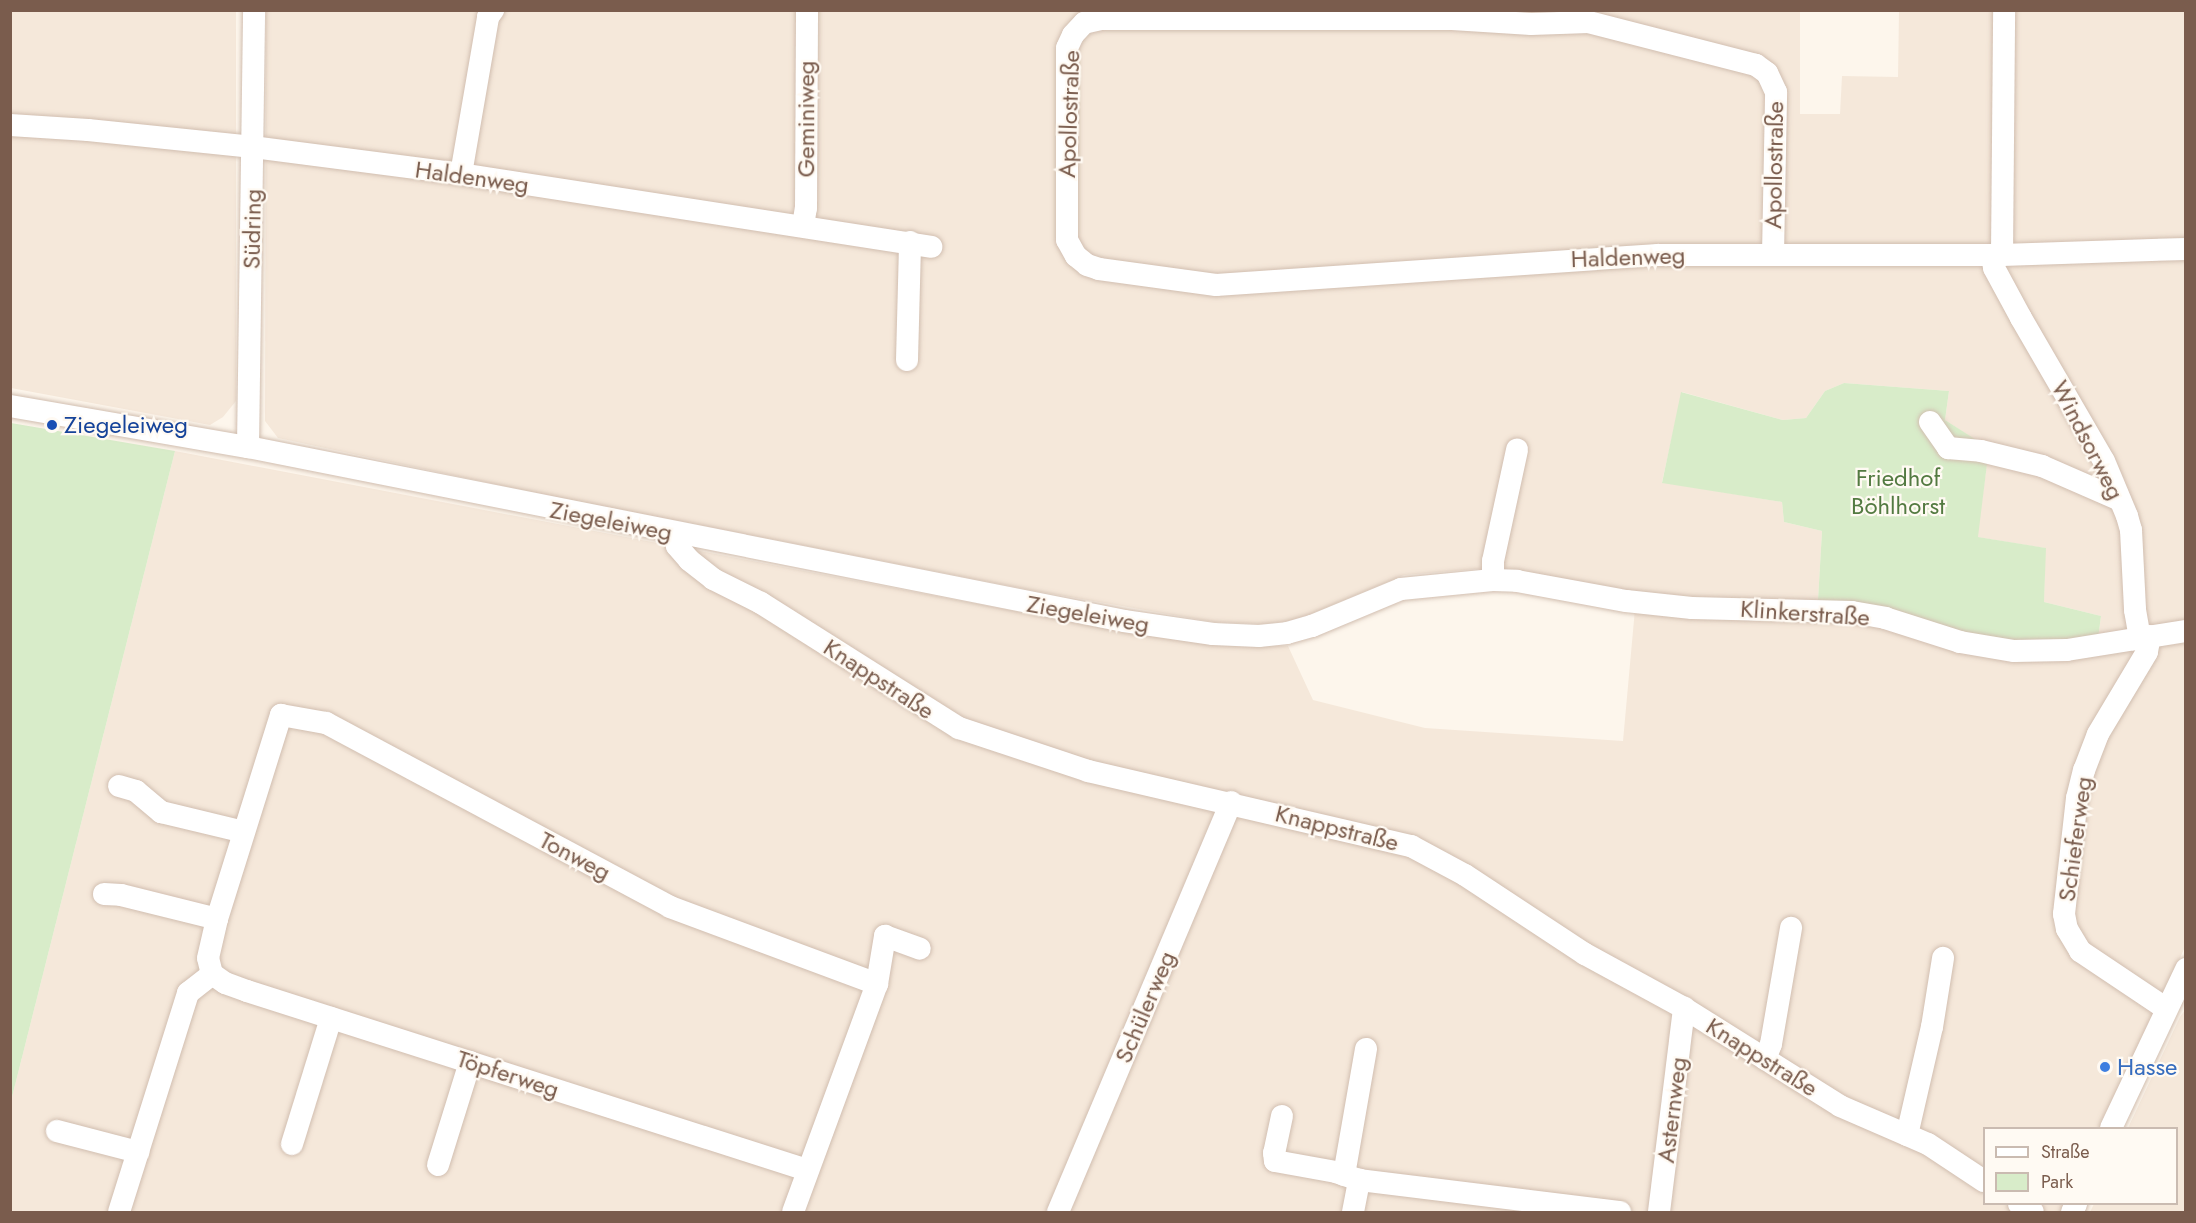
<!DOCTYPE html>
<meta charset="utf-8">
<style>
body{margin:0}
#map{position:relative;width:2196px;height:1223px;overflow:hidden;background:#fdf6ec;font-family:Jost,sans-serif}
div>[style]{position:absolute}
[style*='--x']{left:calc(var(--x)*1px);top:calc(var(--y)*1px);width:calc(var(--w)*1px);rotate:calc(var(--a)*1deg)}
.residential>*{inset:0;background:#f5e8da}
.green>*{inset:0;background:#d8ecc9}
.roads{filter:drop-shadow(0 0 2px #d1beb0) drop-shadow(0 0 2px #d1beb0)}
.minor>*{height:22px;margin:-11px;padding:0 11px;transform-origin:11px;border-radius:11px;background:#fff}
.dots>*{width:16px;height:16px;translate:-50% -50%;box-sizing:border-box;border:3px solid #fffaf3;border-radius:50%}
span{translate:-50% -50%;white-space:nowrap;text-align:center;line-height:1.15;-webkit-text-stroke:4.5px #fffaf3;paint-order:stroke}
.street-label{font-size:24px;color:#7a5c4d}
.transit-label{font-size:24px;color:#164399}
.left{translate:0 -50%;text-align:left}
.park-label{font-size:24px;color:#537a41}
.shop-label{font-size:24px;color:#366cbe}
.frame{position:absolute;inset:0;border:12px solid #7a5c4d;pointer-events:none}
.legend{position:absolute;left:1983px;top:1127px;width:195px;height:78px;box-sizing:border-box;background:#fffaf3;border:2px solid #cabbb1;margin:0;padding:8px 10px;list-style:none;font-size:18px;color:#7a5c4d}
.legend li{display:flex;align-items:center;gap:12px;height:30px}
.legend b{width:30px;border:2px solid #cabbb1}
</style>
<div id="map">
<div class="residential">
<div style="clip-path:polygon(10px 11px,236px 11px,236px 401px,223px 417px,210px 425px,11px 388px)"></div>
<div style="clip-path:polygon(266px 11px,1800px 11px,1800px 114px,1840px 114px,1842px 76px,1898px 77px,1899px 11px,2185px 11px,2185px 625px,2098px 639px,2101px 616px,2044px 602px,2045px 548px,1977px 537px,1989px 449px,1945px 420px,1949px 391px,1844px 383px,1825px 391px,1806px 418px,1783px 420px,1682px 392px,1662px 482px,1782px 502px,1784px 522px,1822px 531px,1818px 600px,1696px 600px,1631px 593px,1488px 568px,1404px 575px,1308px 615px,1289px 621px,1264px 624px,1214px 622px,1036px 591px,556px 497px,278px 438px,265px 421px)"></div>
<div style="clip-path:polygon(175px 451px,1108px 629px,1220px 645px,1288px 646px,1313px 700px,1425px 728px,1623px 741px,1635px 609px,1823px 618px,2113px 652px,2185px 643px,2185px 947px,2101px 1128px,1984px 1128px,1984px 1204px,2066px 1204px,2062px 1212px,11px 1212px,11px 1101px)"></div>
<div style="clip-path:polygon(2185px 1010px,2185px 1212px,2090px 1212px,2094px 1204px,2176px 1204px,2176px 1128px,2128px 1128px,2180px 1017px)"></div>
</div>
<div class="green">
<div style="clip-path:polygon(1844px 383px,1949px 391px,1945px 420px,1989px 448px,1978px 537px,2046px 548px,2044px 602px,2101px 616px,2098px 639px,2004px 640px,1958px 633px,1818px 600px,1822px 531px,1784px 522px,1782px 502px,1662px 483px,1681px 392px,1783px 420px,1806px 418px,1825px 391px)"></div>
<div style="clip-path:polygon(11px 423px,175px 451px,11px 1101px,10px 423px)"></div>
</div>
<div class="roads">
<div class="minor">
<div style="--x:10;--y:125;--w:78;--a:3.7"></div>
<div style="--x:88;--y:130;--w:166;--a:5.9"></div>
<div style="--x:253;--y:147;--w:210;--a:7.4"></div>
<div style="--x:461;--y:174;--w:476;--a:8.8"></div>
<div style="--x:461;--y:174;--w:159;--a:-80.2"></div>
<div style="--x:488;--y:17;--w:9;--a:-54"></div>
<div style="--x:803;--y:226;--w:18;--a:-81"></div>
<div style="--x:806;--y:208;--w:198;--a:-89.7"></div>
<div style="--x:1773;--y:255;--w:163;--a:-88.9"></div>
<div style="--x:1776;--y:92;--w:21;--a:-115"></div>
<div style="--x:1767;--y:73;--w:14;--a:-144"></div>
<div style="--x:1756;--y:65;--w:172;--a:-165.6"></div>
<div style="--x:1589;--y:22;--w:58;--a:178"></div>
<div style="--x:1531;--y:24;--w:79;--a:-176.4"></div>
<div style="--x:1452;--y:19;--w:351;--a:180"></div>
<div style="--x:1101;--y:19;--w:17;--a:167"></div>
<div style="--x:1084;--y:23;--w:16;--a:133"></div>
<div style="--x:1073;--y:35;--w:14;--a:115"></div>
<div style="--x:1067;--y:48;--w:192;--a:90"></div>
<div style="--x:1067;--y:240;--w:18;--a:61"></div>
<div style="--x:1076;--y:256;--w:14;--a:39"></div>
<div style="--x:1087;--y:265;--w:13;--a:18"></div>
<div style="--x:1099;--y:269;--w:118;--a:7.8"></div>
<div style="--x:1216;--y:285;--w:443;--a:-3.9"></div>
<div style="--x:1658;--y:255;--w:344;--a:0"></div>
<div style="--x:2002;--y:255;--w:184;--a:-1.9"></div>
<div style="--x:1992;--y:255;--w:13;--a:81"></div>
<div style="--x:1994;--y:268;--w:57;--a:61.6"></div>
<div style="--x:2021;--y:318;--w:165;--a:59.9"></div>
<div style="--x:2104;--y:461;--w:60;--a:67.3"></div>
<div style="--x:2127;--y:516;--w:15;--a:74"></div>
<div style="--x:2131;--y:530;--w:80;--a:87.1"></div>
<div style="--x:2135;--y:610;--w:28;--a:80"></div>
<div style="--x:2002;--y:255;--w:245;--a:-89.5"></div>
<div style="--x:907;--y:360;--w:118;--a:-88.5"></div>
<div style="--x:10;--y:406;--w:242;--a:9.8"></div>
<div style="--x:248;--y:447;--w:893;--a:11.23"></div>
<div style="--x:1124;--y:621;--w:90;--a:8.3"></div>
<div style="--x:1213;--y:634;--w:46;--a:2.5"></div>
<div style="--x:1259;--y:636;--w:28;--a:-6"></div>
<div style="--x:1287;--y:633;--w:26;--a:-16"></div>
<div style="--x:1312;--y:626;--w:96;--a:-22.6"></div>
<div style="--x:1401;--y:589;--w:92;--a:-5.6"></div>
<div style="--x:1493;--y:580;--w:24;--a:2"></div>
<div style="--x:1517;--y:581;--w:111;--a:10.4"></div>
<div style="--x:1626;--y:601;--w:66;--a:6.1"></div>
<div style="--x:1692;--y:608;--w:160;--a:1.4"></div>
<div style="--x:1852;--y:612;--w:34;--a:10"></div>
<div style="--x:1885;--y:618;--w:79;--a:17.7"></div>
<div style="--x:1960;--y:642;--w:55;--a:9.5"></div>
<div style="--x:2014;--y:651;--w:53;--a:-1.1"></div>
<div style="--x:2067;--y:650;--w:121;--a:-9.1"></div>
<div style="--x:1930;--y:422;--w:32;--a:55"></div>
<div style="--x:1948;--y:448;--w:33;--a:5"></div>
<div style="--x:1981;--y:451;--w:63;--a:13.8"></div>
<div style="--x:2042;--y:466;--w:85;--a:23.6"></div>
<div style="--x:248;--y:447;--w:437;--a:-89.2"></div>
<div style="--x:674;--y:534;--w:12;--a:76"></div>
<div style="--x:677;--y:546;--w:18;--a:49"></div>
<div style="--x:689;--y:560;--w:31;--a:38"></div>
<div style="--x:713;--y:579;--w:54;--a:26.6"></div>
<div style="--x:761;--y:603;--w:234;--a:32.3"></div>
<div style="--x:959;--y:728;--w:136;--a:18.4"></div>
<div style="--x:1088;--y:771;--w:332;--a:13.1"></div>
<div style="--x:1411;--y:846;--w:61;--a:28.2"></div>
<div style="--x:1465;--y:875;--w:144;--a:33.4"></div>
<div style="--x:1585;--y:954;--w:113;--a:28.6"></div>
<div style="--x:1684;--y:1008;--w:184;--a:32.1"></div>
<div style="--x:1840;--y:1106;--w:96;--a:23.4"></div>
<div style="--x:1928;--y:1144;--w:67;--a:33.5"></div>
<div style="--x:1493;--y:580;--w:19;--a:-90"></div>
<div style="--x:1493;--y:561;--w:114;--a:-77.8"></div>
<div style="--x:2150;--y:636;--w:16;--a:101"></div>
<div style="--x:2147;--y:652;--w:96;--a:120.9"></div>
<div style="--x:2098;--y:734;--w:39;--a:111"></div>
<div style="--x:2084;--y:770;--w:29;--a:104"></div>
<div style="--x:2077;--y:798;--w:117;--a:96.4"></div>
<div style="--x:2064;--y:914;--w:15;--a:79"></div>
<div style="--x:2067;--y:929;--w:26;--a:59"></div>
<div style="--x:2080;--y:951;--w:102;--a:33.8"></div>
<div style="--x:119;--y:786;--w:18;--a:16"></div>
<div style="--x:136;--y:791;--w:33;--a:40"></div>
<div style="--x:161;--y:812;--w:85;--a:13.5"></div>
<div style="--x:104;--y:894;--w:17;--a:3"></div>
<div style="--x:121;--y:895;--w:99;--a:14"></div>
<div style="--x:1765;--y:1059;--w:16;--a:-68"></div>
<div style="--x:1771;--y:1044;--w:118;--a:-80.2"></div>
<div style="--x:1282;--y:1116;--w:38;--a:102"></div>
<div style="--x:1274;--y:1153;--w:8;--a:83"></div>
<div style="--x:1275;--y:1161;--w:62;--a:10.2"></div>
<div style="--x:1336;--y:1172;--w:24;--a:19"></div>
<div style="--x:2111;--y:1128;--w:176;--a:-64.7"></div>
<div style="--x:57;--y:1131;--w:84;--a:14.5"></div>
<div style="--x:1907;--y:1135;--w:111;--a:-77"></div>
<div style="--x:1932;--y:1027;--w:70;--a:-80.9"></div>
<div style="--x:292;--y:1144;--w:132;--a:-72.8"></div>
<div style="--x:438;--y:1165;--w:108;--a:-72.7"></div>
<div style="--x:807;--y:1170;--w:588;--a:-162.27"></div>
<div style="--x:247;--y:991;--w:23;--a:-160"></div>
<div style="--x:225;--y:983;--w:16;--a:-145"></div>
<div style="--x:212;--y:974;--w:16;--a:-104"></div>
<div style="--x:208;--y:958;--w:40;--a:-77"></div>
<div style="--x:217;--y:919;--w:214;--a:-72.6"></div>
<div style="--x:281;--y:715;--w:46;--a:10.1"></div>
<div style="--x:326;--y:723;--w:390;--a:28.1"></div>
<div style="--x:670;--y:907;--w:221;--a:20.4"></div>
<div style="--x:1344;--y:1175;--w:128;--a:-80.1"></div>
<div style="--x:2019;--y:1204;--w:16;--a:30"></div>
<div style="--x:119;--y:1212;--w:230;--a:-72.5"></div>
<div style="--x:188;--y:993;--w:31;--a:-38"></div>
<div style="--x:793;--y:1212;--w:243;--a:-69.8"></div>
<div style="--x:877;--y:984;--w:49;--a:-80.5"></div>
<div style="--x:885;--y:936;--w:37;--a:20"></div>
<div style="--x:1058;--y:1212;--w:445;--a:-67.1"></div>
<div style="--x:1353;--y:1212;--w:33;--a:-79"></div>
<div style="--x:1359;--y:1180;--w:263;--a:7"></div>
<div style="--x:1659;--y:1212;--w:206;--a:-83"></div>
<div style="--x:2072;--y:1212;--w:9;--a:-63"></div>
</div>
</div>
<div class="dots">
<div style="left:52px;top:425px;background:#1a4fb4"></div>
<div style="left:2105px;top:1067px;background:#3f7fe0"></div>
</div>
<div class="street-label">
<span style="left:1069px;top:114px;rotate:-88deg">Apollostraße</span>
<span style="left:806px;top:119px;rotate:-90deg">Geminiweg</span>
<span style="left:1774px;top:165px;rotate:-89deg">Apollostraße</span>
<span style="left:472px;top:177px;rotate:8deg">Haldenweg</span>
<span style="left:252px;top:229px;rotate:-89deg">Südring</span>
<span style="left:1628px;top:257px;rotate:-2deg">Haldenweg</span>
<span style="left:2088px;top:440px;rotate:63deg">Windsorweg</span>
<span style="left:611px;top:521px;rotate:11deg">Ziegeleiweg</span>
<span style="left:1805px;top:613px;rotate:4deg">Klinkerstraße</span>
<span style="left:1088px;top:614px;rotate:10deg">Ziegeleiweg</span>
<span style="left:879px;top:679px;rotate:33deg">Knappstraße</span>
<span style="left:1337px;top:828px;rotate:14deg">Knappstraße</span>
<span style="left:2075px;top:839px;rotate:-82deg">Schieferweg</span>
<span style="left:575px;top:856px;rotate:28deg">Tonweg</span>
<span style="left:1145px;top:1007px;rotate:-67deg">Schülerweg</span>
<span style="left:1762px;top:1057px;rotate:32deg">Knappstraße</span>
<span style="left:508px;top:1074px;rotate:18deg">Töpferweg</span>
<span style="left:1672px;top:1110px;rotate:-83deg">Asternweg</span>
</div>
<div class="transit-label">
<span class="left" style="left:64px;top:425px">Ziegeleiweg</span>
</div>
<div class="park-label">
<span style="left:1898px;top:492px">Friedhof<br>Böhlhorst</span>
</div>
<div class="shop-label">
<span class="left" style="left:2117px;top:1067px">Hasse</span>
</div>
<div class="frame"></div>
<ul class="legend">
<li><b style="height:8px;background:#fff"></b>Straße</li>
<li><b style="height:16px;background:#d8ecc9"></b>Park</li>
</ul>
</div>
